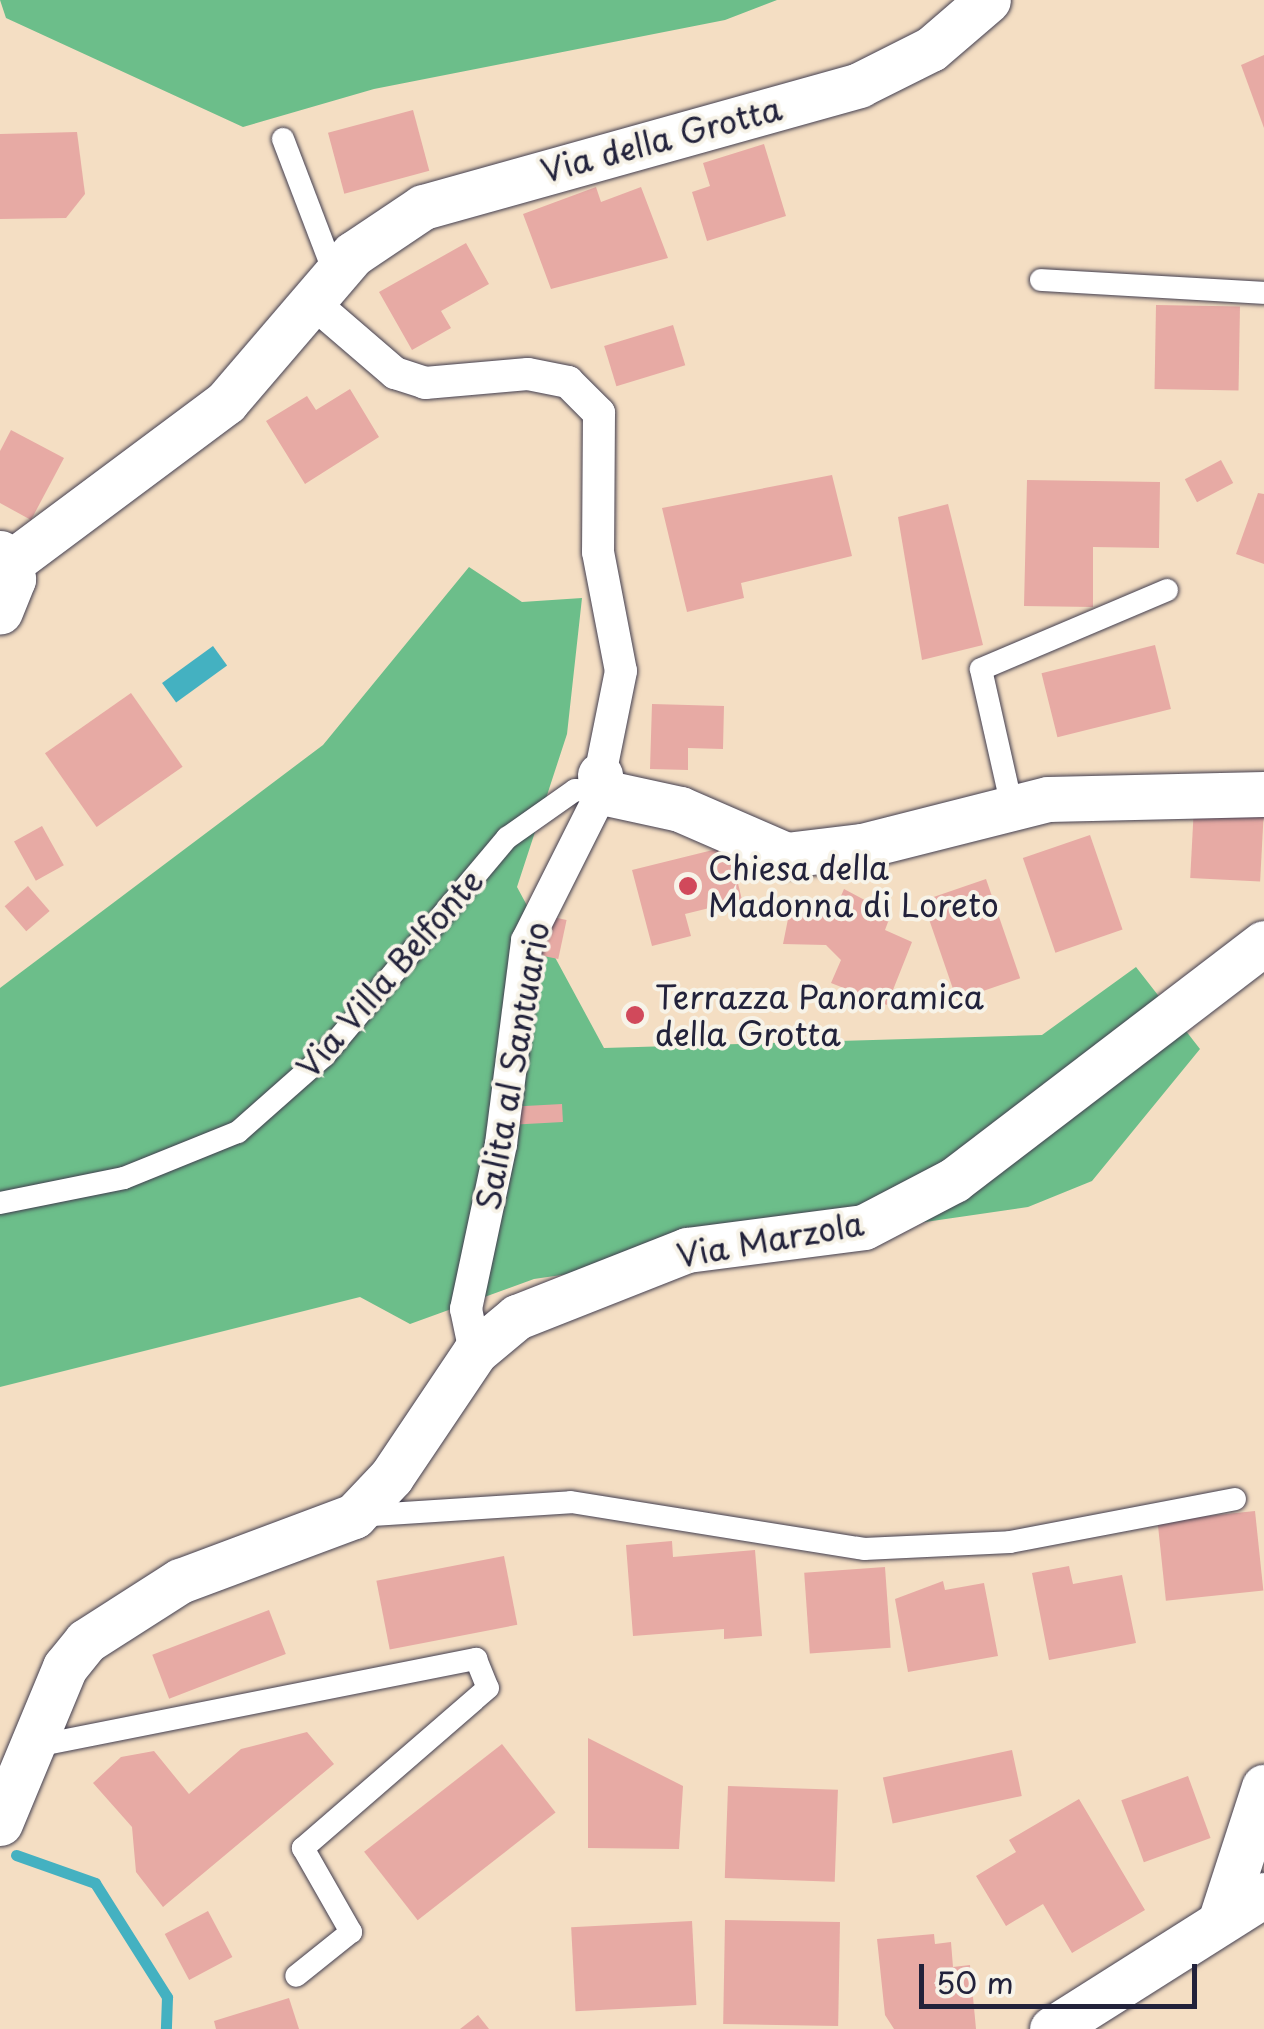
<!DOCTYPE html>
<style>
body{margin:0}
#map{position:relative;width:1264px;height:2029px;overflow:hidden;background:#f4dec3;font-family:"Playpen Sans",sans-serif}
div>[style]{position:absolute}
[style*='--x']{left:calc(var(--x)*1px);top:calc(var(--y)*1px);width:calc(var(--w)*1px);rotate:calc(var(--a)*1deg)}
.forest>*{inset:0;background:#6cbe8a}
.water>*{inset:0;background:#44b1c1;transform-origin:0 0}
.stream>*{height:11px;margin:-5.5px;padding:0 5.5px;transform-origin:5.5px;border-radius:5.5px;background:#44b1c1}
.building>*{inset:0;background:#e7aaa4;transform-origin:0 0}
.roads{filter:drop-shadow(0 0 2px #423e4f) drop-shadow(0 0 2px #423e4f)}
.service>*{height:22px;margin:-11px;padding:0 11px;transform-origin:11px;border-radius:11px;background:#fff}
.pedestrian>*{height:32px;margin:-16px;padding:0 16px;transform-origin:16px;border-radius:16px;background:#fff}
.minor>*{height:45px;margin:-22.5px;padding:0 22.5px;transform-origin:22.5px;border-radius:22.5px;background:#fff}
.dots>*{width:28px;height:28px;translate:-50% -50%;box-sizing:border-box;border:5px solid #f7f3e8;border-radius:50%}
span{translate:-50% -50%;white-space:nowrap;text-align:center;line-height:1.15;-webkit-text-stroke:8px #f7f3e8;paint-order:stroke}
.street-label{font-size:32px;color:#22223b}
.poi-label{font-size:32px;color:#22223b}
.left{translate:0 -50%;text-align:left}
.scale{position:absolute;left:919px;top:1964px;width:278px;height:45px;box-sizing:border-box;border:5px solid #22223b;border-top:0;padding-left:12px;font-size:30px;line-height:35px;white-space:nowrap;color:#22223b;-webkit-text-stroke:8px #f7f3e8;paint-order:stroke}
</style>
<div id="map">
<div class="forest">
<div style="clip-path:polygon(0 0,777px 0,725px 20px,374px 89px,243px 127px,6px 18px)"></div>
<div style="clip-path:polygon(469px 567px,522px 602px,582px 598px,567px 734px,517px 887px,604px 1048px,1042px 1035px,1136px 967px,1200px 1049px,1092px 1181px,1028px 1207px,534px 1279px,410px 1324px,360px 1297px,0 1387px,0 988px,323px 745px)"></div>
</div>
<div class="water">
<div style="left:213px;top:646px;width:24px;height:63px;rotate:54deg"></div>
</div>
<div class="stream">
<div style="--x:16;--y:1855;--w:84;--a:19.5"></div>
<div style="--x:95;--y:1883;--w:135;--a:57.7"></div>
<div style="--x:167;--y:1997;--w:32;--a:92"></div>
</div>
<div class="building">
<div style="clip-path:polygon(1264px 55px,1264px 128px,1241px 65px)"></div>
<div style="left:413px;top:110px;width:63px;height:88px;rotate:75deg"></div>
<div style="clip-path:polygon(77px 132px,85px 194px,66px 218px,0 219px,0 134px)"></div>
<div style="clip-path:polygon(764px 144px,786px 216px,707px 241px,692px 192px,710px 186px,703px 163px)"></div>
<div style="clip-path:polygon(596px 187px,601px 202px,641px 187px,668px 258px,551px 289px,523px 214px)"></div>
<div style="clip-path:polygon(466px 243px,489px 284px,441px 311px,451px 328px,412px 350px,379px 292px)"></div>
<div style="left:1156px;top:305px;width:84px;height:84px;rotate:1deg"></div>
<div style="left:673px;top:325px;width:42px;height:72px;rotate:73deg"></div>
<div style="clip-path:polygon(350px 389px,379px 437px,305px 484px,266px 421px,307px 396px,316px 410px)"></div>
<div style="clip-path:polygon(11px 430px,64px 458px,31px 520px,0 503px,0 451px)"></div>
<div style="left:1221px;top:460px;width:26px;height:41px;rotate:62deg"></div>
<div style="clip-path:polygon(832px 475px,852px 556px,741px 583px,744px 598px,687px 612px,662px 508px)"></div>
<div style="clip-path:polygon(1027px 480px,1160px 482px,1159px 548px,1093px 547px,1093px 607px,1024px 606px)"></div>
<div style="clip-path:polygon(1258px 493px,1264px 494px,1264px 564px,1236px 554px)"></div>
<div style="clip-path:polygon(948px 504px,983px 645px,922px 660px,898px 517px)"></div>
<div style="left:1155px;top:645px;width:66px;height:117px;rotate:76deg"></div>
<div style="left:131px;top:693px;width:90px;height:105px;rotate:55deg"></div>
<div style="clip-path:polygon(652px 704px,724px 706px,723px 749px,688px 748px,688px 770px,650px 769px)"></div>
<div style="left:1194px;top:806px;width:70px;height:72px;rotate:3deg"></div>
<div style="left:42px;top:826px;width:45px;height:32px;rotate:61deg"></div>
<div style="left:1090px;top:835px;width:100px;height:71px;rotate:71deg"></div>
<div style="clip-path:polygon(729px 846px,742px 900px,685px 914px,691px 936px,652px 946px,632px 870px)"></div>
<div style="left:986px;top:879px;width:105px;height:67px;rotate:71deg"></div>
<div style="left:28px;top:886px;width:33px;height:31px;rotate:49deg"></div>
<div style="clip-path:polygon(844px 889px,891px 914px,885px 930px,912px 942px,887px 1005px,831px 983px,841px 960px,826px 945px,783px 944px,789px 914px,834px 912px)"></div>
<div style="left:548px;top:916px;width:19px;height:40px;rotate:12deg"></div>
<div style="left:562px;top:1104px;width:18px;height:46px;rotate:87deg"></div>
<div style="left:1255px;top:1511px;width:80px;height:98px;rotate:84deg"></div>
<div style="clip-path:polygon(672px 1541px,673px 1557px,755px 1550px,762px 1636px,724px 1639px,724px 1629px,633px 1636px,626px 1545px)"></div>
<div style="left:504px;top:1556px;width:70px;height:130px;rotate:79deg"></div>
<div style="clip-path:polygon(1069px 1566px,1073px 1584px,1122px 1575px,1136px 1643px,1049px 1660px,1032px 1573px)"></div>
<div style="left:885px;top:1567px;width:81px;height:81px;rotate:86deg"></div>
<div style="clip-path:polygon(943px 1581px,945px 1590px,984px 1583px,998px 1656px,908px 1672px,895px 1599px)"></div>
<div style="left:269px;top:1610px;width:47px;height:125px;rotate:69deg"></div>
<div style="clip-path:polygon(307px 1732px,334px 1764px,163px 1907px,136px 1872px,132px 1827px,93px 1783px,121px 1757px,154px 1751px,189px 1794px,241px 1749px)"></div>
<div style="clip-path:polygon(588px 1738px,683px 1786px,679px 1849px,588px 1848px)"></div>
<div style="left:502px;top:1744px;width:87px;height:175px;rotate:52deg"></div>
<div style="left:1012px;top:1750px;width:47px;height:132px;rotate:78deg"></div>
<div style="left:1188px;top:1776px;width:66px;height:71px;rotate:70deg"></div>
<div style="left:728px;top:1786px;width:110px;height:92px;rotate:2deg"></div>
<div style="clip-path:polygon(1079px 1799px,1145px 1910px,1072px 1953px,1043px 1904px,1006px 1926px,976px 1876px,1016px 1852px,1009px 1840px)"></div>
<div style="left:208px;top:1911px;width:52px;height:49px;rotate:62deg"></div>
<div style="left:725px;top:1920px;width:115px;height:104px;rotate:1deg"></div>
<div style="left:692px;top:1921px;width:84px;height:121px;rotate:87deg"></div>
<div style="clip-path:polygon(934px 1934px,935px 1944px,951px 1942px,953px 1967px,970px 1965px,976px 2029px,894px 2029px,885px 2015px,877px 1939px)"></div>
<div style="clip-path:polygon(289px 1998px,299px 2029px,216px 2029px,214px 2021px)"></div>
<div style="clip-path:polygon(478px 2015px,489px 2029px,460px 2029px)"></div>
</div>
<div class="roads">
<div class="service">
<div style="--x:283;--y:139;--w:146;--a:69.1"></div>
<div style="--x:1041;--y:280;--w:223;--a:3.3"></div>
<div style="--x:1012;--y:807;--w:141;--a:-102.7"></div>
<div style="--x:981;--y:669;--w:202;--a:-23"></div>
<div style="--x:0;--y:1203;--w:126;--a:-11.4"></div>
<div style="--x:124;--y:1178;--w:123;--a:-22"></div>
<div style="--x:238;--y:1132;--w:115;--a:-41.5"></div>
<div style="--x:324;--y:1056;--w:285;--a:-50"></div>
<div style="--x:507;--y:838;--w:83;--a:-35.2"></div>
<div style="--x:575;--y:790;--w:27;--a:4"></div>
<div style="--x:357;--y:1516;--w:214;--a:-3.7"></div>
<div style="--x:571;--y:1502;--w:297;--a:9.1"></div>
<div style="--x:864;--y:1549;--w:146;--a:-2.7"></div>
<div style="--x:1010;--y:1542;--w:229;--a:-10.8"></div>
<div style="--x:36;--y:1746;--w:449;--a:-11.2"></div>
<div style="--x:476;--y:1659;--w:31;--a:68"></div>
<div style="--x:488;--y:1688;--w:245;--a:139.1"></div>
<div style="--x:303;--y:1848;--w:97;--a:60.3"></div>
<div style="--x:351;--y:1932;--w:70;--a:141.3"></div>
</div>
<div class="pedestrian">
<div style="--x:317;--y:306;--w:103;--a:40.7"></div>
<div style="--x:395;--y:373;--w:32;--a:18"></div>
<div style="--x:425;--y:383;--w:103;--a:-5"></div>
<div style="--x:528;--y:374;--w:41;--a:11.3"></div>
<div style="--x:568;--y:382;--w:44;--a:45"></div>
<div style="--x:599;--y:413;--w:139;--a:90.4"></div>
<div style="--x:598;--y:552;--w:121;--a:79.1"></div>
<div style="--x:621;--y:671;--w:106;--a:101.4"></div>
<div style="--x:475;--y:1352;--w:44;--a:-101.8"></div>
<div style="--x:466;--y:1309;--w:169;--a:-78"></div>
<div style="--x:501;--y:1144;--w:205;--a:-82.7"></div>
<div style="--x:527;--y:941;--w:167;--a:-63.3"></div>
</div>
<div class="minor">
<div style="--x:0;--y:553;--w:29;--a:63"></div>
<div style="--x:13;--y:579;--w:35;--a:112"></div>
<div style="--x:9;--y:564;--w:271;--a:-36.7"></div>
<div style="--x:226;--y:402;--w:195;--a:-49.4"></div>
<div style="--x:353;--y:254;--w:84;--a:-33.9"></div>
<div style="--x:423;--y:207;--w:453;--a:-15.6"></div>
<div style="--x:859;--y:85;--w:80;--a:-26.6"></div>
<div style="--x:931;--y:49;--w:75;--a:-40.7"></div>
<div style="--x:600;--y:775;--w:17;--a:83"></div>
<div style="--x:602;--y:792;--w:80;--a:12.3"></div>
<div style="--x:680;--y:809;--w:116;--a:23.5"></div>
<div style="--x:786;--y:855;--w:77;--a:-6.8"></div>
<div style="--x:862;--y:846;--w:192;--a:-14.2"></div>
<div style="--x:1048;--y:799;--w:216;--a:-1.3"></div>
<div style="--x:0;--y:1823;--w:169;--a:-67.4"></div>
<div style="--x:65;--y:1667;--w:33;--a:-51"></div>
<div style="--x:86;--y:1641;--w:112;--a:-32.6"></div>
<div style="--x:180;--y:1581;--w:186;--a:-20.5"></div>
<div style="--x:354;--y:1516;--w:54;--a:-46.5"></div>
<div style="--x:391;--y:1477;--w:151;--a:-56.1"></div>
<div style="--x:475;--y:1352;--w:55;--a:-39.8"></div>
<div style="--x:517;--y:1317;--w:183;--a:-21.5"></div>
<div style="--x:687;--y:1250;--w:178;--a:-7.4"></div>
<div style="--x:864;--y:1227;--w:102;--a:-27.6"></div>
<div style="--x:954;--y:1180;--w:390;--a:-37.4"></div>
<div style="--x:1221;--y:1919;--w:139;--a:-72"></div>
<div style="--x:1052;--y:2029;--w:251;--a:-32.3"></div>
</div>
</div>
<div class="dots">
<div style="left:688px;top:886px;background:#d1495b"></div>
<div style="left:635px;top:1015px;background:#d1495b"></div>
</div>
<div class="street-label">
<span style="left:661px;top:139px;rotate:-15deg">Via della Grotta</span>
<span style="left:389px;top:973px;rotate:-49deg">Via Villa Belfonte</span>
<span style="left:512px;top:1066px;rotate:-80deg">Salita al Santuario</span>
<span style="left:770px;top:1239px;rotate:-10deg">Via Marzola</span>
</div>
<div class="poi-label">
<span class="left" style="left:708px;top:886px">Chiesa della<br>Madonna di Loreto</span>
<span class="left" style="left:655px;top:1015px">Terrazza Panoramica<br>della Grotta</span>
</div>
<div class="scale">50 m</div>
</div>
